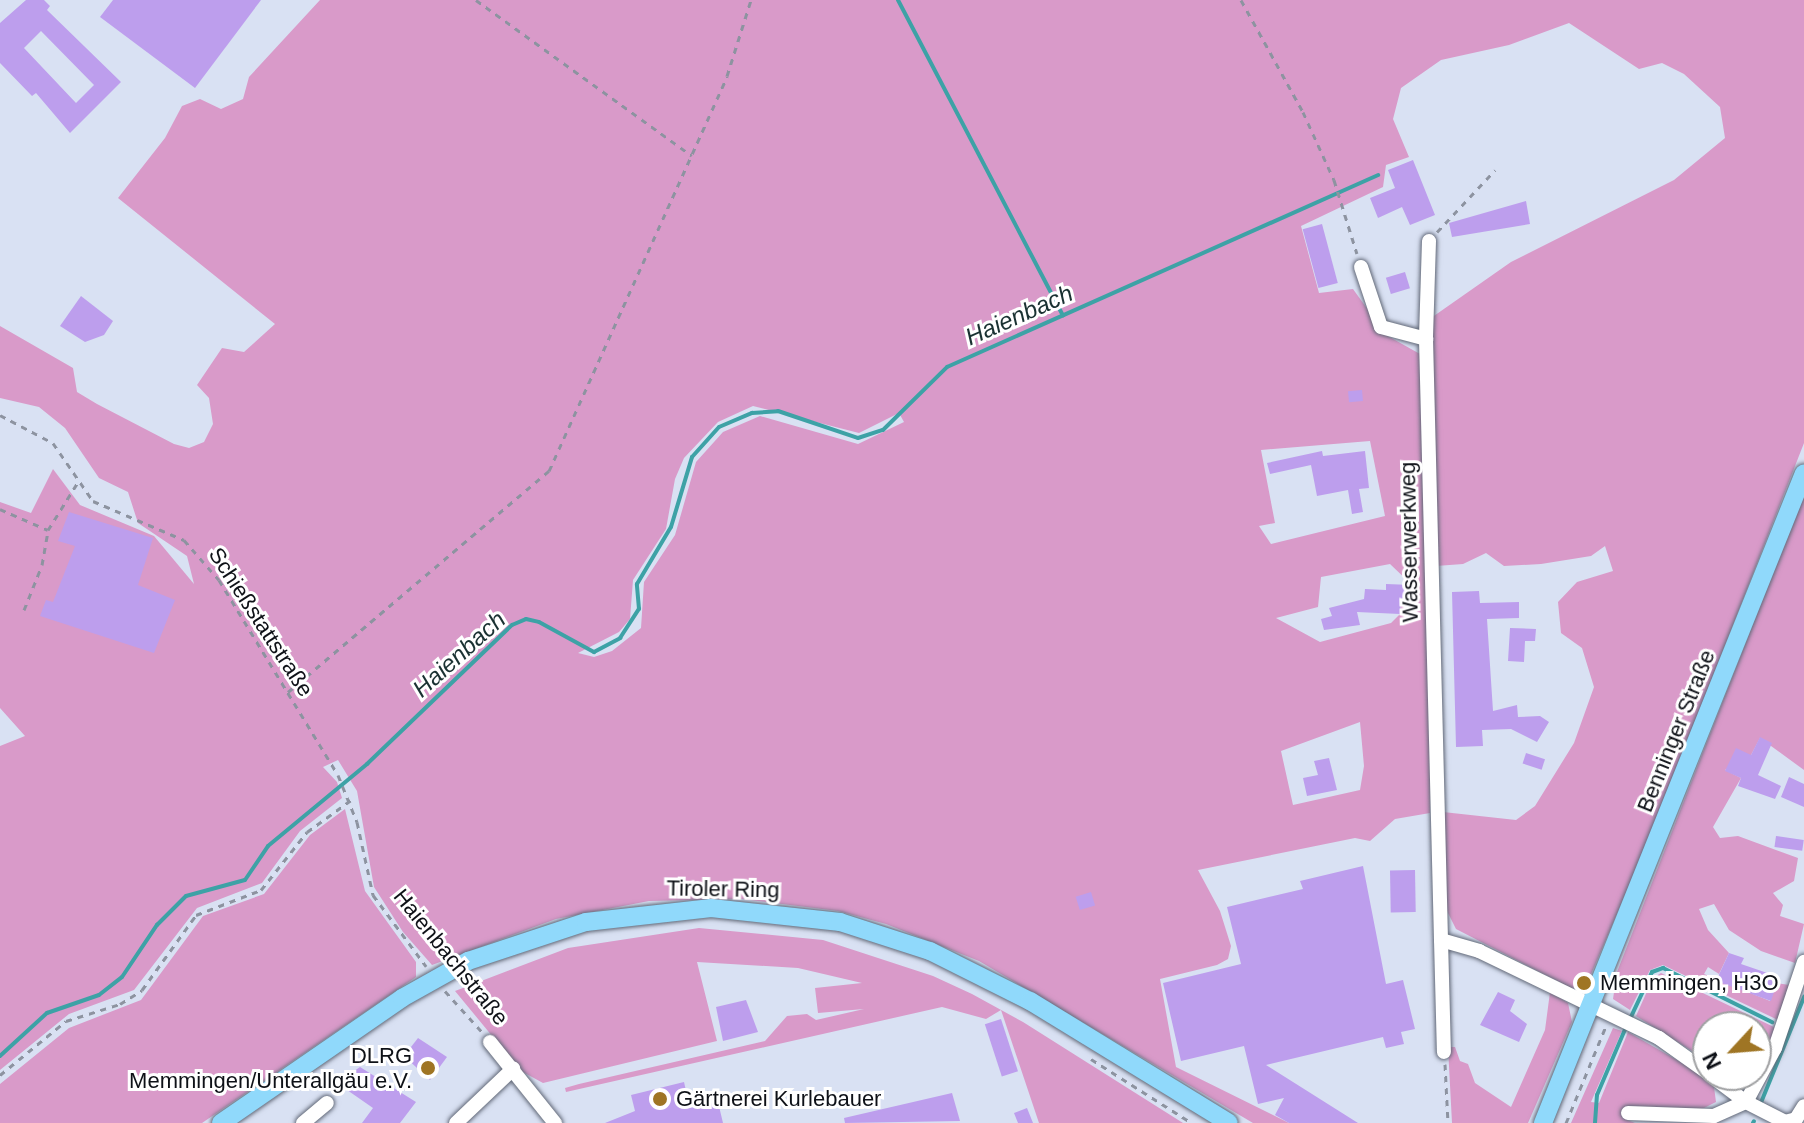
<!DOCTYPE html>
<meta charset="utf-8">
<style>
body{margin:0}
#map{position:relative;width:1804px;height:1123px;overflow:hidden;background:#d9e1f3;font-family:Arial,sans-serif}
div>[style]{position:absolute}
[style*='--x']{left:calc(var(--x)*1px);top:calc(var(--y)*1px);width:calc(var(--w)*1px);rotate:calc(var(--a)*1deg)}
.green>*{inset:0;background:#d99ac9}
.stream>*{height:4px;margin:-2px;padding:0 2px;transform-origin:2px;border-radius:2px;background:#3da2a6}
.building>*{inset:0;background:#bd9eed;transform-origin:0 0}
.path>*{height:3px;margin-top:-1.5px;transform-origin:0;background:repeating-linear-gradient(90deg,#8d93a0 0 6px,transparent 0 12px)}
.roads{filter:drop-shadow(0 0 2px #626978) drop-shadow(0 0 2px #626978)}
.minor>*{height:14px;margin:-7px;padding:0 7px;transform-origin:7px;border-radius:7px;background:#fff}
.major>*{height:18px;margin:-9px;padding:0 9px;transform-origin:9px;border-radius:9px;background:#90d9fb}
.dots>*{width:22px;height:22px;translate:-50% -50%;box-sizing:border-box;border:4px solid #fff;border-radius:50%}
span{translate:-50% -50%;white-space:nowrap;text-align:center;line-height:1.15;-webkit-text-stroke:6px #fff;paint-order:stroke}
.street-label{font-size:22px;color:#0e1117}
.poi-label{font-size:22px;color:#0e1117}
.left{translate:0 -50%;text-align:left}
.right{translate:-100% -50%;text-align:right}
.water-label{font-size:24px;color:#1a3132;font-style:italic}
.north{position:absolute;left:1692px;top:1011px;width:80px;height:80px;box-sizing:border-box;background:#fff;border:2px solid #9fa0a2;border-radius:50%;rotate:244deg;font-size:22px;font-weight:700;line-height:32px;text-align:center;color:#0e1117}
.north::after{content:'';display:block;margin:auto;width:28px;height:36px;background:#9f7524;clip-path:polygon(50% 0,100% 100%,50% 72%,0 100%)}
</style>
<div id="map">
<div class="green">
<div style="clip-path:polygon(evenodd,320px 0,1804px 0,1804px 443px,1652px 832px,1586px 986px,1571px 988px,1456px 929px,1446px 909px,1443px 812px,1516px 820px,1535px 806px,1574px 743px,1594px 687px,1582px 648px,1561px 633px,1558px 602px,1577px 582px,1613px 571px,1605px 546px,1591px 556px,1541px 564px,1504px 566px,1486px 553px,1463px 564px,1436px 566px,1431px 318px,1511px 262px,1674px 180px,1725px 138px,1720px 107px,1684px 74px,1662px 63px,1639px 69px,1569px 23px,1509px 45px,1441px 60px,1401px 88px,1393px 119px,1409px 157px,1386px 165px,1383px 187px,1301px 226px,1319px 293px,1353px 289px,1386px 335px,1420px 354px,1431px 768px,1430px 813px,1395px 819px,1370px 841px,1355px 838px,1198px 870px,1220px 911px,1231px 946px,1228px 959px,1217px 965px,1160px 979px,1176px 1067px,1289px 1123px,1253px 1123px,979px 961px,886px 924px,838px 911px,742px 899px,649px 901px,556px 919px,432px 965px,403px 932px,374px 887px,357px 791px,338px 760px,323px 767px,337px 782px,342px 798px,300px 831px,262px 883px,197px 908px,134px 990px,69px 1014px,0 1070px,0 746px,25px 736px,0 708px,0 502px,31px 513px,53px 469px,80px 505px,154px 536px,194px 584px,187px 556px,138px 523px,128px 492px,99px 478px,65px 428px,39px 407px,0 398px,0 326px,73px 368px,77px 392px,97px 404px,174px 444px,189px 448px,204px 442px,213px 424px,209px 398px,197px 385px,222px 348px,244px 352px,275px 324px,118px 198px,165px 138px,182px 106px,200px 99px,221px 109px,243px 99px,249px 77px,320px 0,753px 406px,859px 433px,899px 413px,904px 422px,858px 444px,760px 416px,723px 432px,696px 462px,675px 535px,644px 582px,641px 628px,612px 651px,594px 657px,578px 653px,619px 632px,630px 619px,633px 580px,666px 529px,675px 479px,684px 458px,718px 422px,753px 406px,320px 0,1370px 441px,1385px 516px,1271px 544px,1259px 526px,1275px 523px,1261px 450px,1370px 441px,320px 0,1390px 564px,1412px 585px,1411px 601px,1401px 601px,1400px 614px,1391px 623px,1320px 642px,1276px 618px,1318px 607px,1321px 577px,1390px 564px,320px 0,1360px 722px,1364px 766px,1360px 790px,1293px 805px,1281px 751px,1360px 722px)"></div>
<div style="clip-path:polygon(1804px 494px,1804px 770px,1760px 738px,1751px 755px,1725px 770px,1741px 778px,1713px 827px,1720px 838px,1738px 836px,1798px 858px,1794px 881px,1773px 893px,1783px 905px,1780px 916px,1804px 924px,1795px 963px,1761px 951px,1729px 930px,1714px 904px,1699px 909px,1708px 930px,1729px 953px,1719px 974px,1708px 967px,1704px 974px,1770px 1001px,1777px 983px,1789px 985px,1778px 1020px,1663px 965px,1650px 970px,1630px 1010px,1613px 999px,1617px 972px)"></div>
<div style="clip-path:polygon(345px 809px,365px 891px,416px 962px,416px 977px,202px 1123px,0 1123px,0 1084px,69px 1028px,141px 1000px,203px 916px,264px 894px,310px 835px)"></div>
<div style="clip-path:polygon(699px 928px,823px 940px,933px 976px,972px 994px,1023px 1022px,1183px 1123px,1039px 1123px,1001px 1010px,986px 1019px,942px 1007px,566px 1092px,565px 1088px,579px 1084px,765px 1041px,787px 1016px,807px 1014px,816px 1020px,864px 1009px,818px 1013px,815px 988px,862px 983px,798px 968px,697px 962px,717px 1041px,543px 1083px,521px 1071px,455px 991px,568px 948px)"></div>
<div style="clip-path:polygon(1661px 973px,1776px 1028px,1756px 1073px,1756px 1027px,1708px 1027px,1708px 1061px,1636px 1016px,1653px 978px)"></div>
<div style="clip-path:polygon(1550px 992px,1568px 1003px,1572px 1022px,1528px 1123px,1452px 1123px,1448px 1047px,1455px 1047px,1460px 1061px,1468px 1064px,1475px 1083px,1511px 1107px,1545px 1030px)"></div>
<div style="clip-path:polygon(1613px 1028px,1622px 1031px,1591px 1102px,1599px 1103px,1628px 1032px,1689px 1067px,1714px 1087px,1716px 1102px,1700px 1110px,1625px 1119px,1635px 1123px,1571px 1123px)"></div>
</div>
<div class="stream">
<div style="--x:898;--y:0;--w:356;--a:62.4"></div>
<div style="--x:1630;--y:1019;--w:52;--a:-64.9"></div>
<div style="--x:1652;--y:972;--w:12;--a:-20"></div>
<div style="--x:1663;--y:968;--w:122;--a:26.4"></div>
<div style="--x:0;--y:1056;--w:64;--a:-42.5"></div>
<div style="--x:47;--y:1013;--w:55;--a:-19.1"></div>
<div style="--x:99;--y:995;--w:29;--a:-38"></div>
<div style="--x:122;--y:977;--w:63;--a:-56.1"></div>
<div style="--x:157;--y:925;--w:41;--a:-45"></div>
<div style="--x:186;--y:896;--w:61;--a:-15.2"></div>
<div style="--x:245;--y:880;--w:41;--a:-55.9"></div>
<div style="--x:268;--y:846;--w:129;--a:-39.6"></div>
<div style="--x:367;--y:764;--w:201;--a:-43.8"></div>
<div style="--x:512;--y:625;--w:15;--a:-23"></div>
<div style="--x:526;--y:619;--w:13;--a:13"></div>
<div style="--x:539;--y:622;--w:63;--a:28.6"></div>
<div style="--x:594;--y:652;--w:30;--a:-28"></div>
<div style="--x:620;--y:638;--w:35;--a:-57"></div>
<div style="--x:639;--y:609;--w:25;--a:-95"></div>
<div style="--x:637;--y:584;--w:66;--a:-59.2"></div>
<div style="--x:671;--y:527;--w:73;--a:-73.3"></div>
<div style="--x:692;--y:457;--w:40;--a:-48"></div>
<div style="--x:719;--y:427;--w:36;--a:-23"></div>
<div style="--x:752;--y:413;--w:26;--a:-4"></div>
<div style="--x:778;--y:411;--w:84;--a:18.6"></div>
<div style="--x:858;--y:438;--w:26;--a:-18"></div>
<div style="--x:883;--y:430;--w:90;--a:-44.5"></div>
<div style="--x:947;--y:367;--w:472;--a:-24"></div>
<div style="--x:1760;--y:1105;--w:117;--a:-67.8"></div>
<div style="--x:1595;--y:1123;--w:28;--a:-86"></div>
<div style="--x:1597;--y:1095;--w:74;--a:-66.9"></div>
<div style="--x:1753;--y:1123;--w:2;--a:-63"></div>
</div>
<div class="building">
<div style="clip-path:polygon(evenodd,26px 0,44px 0,50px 6px,47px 10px,121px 82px,70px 133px,36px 93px,32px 96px,0 63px,0 23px,26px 0,41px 31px,94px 85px,76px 103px,24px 48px,41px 31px)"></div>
<div style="clip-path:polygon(113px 0,261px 0,195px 88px,100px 17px)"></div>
<div style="clip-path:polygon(1413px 160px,1435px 215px,1410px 225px,1402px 207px,1378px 218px,1370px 198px,1395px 188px,1388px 170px)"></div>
<div style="clip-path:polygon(1526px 201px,1530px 224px,1452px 237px,1449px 223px)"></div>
<div style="left:1322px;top:224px;width:61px;height:20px;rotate:75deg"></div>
<div style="left:1405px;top:272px;width:17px;height:20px;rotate:73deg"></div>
<div style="clip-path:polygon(81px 296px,113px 321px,104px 335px,85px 342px,60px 326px)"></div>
<div style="left:1362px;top:390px;width:11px;height:14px;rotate:85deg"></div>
<div style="clip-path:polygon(1322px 451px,1323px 456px,1365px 451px,1369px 488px,1359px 489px,1363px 512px,1352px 514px,1348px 490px,1317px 496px,1311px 465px,1270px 474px,1267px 463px)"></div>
<div style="clip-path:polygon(69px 512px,153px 538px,138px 585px,175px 600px,154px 653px,40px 616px,46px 600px,53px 602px,75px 546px,58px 541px)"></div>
<div style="clip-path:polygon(1386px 584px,1412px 585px,1411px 602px,1401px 601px,1400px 614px,1357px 612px,1360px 625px,1324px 630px,1321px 619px,1332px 616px,1329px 608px,1364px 599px,1365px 589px,1386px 590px)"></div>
<div style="clip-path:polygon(1479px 591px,1480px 603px,1519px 602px,1519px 618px,1487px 619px,1493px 711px,1517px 705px,1518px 717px,1540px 716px,1549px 722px,1537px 742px,1511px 729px,1482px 730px,1483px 746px,1456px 747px,1452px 592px)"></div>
<div style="clip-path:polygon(1510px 628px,1536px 629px,1535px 641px,1525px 641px,1524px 662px,1508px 661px)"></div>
<div style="clip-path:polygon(1760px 737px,1772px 743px,1758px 775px,1781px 786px,1775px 799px,1738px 786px,1741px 778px,1725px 771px,1736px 748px,1751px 755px)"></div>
<div style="left:1526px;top:753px;width:20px;height:11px;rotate:18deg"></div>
<div style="clip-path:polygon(1329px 758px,1337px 790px,1307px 796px,1303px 778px,1318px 775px,1314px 761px)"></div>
<div style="clip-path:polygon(1789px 777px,1804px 784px,1804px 807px,1781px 797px)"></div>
<div style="left:1776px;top:836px;width:28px;height:11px;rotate:8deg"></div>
<div style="clip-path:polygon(1363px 866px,1386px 984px,1403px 980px,1415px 1029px,1401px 1032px,1404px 1044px,1386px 1048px,1383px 1037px,1266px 1065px,1358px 1123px,1289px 1123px,1275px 1115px,1284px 1098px,1258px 1104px,1244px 1046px,1181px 1061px,1163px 983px,1241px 964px,1227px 907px,1303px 889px,1300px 881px)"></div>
<div style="left:1415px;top:870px;width:42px;height:25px;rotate:89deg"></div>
<div style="left:1091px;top:892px;width:14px;height:16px;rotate:73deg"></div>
<div style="clip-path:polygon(1729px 953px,1744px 958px,1741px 964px,1779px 977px,1771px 1001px,1716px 981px)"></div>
<div style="clip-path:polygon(1498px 992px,1515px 1000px,1510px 1011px,1527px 1024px,1519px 1042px,1480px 1025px)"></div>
<div style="clip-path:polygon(746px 1000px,758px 1032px,723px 1041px,716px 1007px)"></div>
<div style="left:1001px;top:1019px;width:55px;height:17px;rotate:72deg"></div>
<div style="clip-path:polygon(418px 1038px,447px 1057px,430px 1080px,404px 1056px)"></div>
<div style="clip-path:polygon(360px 1067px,416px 1102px,400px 1123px,362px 1123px,373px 1108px,337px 1083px)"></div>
<div style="clip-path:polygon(684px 1082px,690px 1108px,718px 1102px,723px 1123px,605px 1123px,635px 1111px,631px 1095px)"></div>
<div style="clip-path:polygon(952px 1093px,960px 1121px,845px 1123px,844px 1118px)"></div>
<div style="clip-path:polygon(1027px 1108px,1033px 1123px,1018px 1123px,1014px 1113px)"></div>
</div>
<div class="path">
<div style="--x:476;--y:0;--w:266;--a:35.8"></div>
<div style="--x:1241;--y:0;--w:128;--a:61"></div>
<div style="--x:1303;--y:112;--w:75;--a:65.5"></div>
<div style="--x:1334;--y:180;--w:77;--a:72.7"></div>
<div style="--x:1437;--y:232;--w:85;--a:-46.9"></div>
<div style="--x:0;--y:415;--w:60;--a:27.8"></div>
<div style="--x:53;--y:443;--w:70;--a:55.4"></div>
<div style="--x:93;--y:501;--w:99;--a:23.2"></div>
<div style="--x:184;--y:540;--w:53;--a:48.8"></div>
<div style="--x:219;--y:580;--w:228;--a:58.6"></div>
<div style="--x:338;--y:775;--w:51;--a:68"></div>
<div style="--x:357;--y:822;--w:75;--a:77.6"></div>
<div style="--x:373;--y:895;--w:89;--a:53.3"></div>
<div style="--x:0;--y:509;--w:52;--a:23.6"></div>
<div style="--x:24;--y:610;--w:48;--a:-68.2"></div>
<div style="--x:42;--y:565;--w:36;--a:-80"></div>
<div style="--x:48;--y:530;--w:57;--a:-58"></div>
<div style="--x:288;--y:692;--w:342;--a:-40.3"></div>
<div style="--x:549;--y:471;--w:433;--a:-65.7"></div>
<div style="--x:727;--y:76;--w:80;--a:-72.5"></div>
<div style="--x:445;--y:991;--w:57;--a:47.9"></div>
<div style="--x:1091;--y:1059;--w:120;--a:32.4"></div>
<div style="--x:1445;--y:1064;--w:59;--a:87.1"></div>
<div style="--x:0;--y:1075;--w:85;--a:-39.3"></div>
<div style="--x:66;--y:1021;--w:57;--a:-17.5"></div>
<div style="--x:120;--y:1004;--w:26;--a:-32"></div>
<div style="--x:142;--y:990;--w:92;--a:-54.2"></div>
<div style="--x:196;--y:915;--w:70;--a:-21"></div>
<div style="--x:261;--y:890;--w:74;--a:-51.6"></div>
<div style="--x:307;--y:832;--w:54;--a:-36"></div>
<div style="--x:1566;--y:1123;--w:105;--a:-67.6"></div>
</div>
<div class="roads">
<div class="minor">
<div style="--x:1429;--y:241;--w:98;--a:91.8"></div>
<div style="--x:1426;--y:339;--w:601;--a:88.57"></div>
<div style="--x:1441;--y:940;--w:40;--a:16"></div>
<div style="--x:1479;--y:951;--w:200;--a:25.8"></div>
<div style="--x:1659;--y:1038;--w:60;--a:35.5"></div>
<div style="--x:1361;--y:267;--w:63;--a:71.6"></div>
<div style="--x:1381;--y:327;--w:47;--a:14.9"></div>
<div style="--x:1441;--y:940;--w:112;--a:88.5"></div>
<div style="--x:490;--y:1042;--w:104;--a:51.3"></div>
<div style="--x:1710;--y:1075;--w:45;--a:36.9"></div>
<div style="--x:1746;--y:1102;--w:61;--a:-61.8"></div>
<div style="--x:1775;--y:1048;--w:91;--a:-71.4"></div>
<div style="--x:1628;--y:1113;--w:86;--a:2"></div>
<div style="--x:1714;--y:1116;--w:35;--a:-24"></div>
<div style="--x:1746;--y:1102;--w:44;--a:27.1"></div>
<div style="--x:1785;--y:1122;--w:11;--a:-15"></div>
<div style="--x:1796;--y:1119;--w:15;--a:-58"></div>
<div style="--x:303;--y:1123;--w:31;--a:-40"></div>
<div style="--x:456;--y:1123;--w:79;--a:-43.5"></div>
</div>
<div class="major">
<div style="--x:221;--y:1123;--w:220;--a:-34.6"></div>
<div style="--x:402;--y:998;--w:76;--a:-29.3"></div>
<div style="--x:468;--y:961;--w:124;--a:-18.3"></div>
<div style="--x:586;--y:922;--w:126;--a:-6.4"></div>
<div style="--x:711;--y:908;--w:130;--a:6.2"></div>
<div style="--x:840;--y:922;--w:95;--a:17.9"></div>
<div style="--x:930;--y:951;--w:112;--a:26.6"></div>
<div style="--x:1030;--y:1001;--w:233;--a:31.5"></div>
<div style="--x:1543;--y:1123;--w:700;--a:-68.12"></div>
</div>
</div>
<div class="dots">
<div style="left:1584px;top:983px;background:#9f7524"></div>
<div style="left:428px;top:1068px;background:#9f7524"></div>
<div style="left:660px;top:1099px;background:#9f7524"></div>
</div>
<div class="street-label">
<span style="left:1409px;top:542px;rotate:-91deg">Wasserwerkweg</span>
<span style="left:261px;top:622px;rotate:57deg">Schießstattstraße</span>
<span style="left:1676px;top:731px;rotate:-68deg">Benninger Straße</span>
<span style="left:723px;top:889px;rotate:1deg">Tiroler Ring</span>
<span style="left:451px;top:957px;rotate:51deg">Haienbachstraße</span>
</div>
<div class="poi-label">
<span class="left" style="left:1600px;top:983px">Memmingen, H3O</span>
<span class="right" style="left:412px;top:1068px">DLRG<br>Memmingen/Unterallgäu e.V.</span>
<span class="left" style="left:676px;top:1099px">Gärtnerei Kurlebauer</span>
</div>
<div class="water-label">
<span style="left:1019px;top:315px;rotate:-24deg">Haienbach</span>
<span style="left:459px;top:654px;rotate:-42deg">Haienbach</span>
</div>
<div class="north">N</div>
</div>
